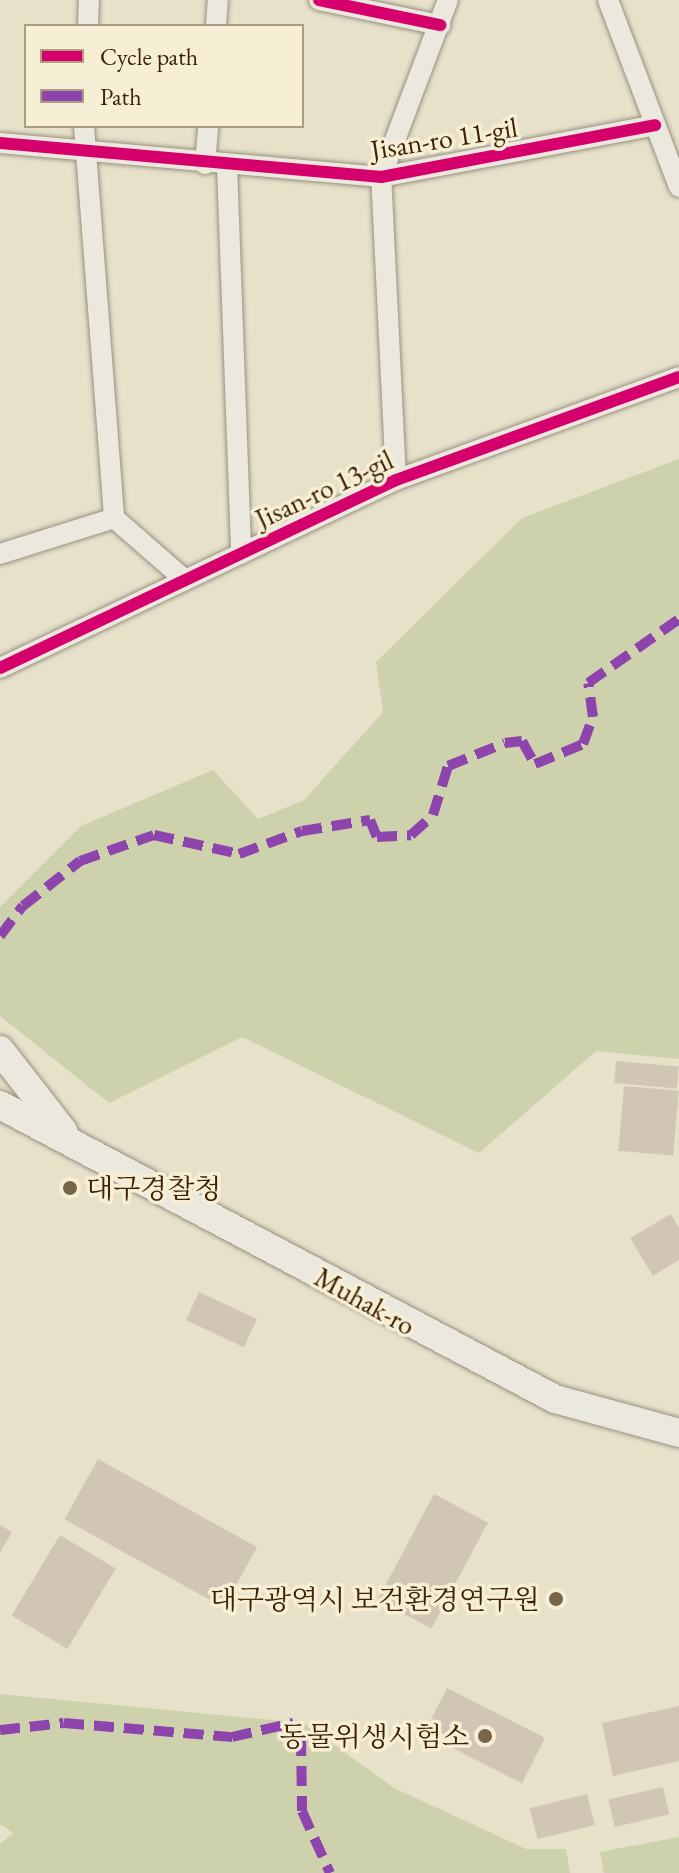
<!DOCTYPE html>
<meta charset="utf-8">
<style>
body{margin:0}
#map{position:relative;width:679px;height:1873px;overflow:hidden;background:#e7e1ca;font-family:"EB Garamond","Noto Serif KR",serif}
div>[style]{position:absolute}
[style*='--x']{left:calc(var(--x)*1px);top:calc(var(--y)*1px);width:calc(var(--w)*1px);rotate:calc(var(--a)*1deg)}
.green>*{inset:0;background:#cdd2ac}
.building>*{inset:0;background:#d1c6b3;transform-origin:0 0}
.roads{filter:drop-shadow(0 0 2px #989180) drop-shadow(0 0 2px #989180)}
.minor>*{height:20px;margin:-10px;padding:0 10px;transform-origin:10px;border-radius:10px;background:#ebe8dd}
.secondary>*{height:28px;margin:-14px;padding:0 14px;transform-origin:14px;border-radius:14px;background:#ebe8dd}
.quiet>*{height:10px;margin-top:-5px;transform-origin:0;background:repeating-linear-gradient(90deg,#8e44ad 0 20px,transparent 0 30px)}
.cycleway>*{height:12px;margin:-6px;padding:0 6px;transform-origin:6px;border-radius:6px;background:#d6006c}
.dots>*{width:22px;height:22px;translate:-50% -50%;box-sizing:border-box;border:4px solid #f7efd5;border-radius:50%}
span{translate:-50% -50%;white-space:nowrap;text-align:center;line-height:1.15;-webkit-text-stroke:7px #f7efd5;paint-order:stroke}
.street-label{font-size:28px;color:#3d2303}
.poi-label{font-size:28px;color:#3d2303}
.left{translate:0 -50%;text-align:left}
.right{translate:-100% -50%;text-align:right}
.legend{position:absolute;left:24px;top:24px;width:280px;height:104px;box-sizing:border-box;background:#f7efd5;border:2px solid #ad9d81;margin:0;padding:10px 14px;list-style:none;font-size:24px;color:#3d2303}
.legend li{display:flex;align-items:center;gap:16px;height:40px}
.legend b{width:40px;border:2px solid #ad9d81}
</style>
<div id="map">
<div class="green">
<div style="clip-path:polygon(679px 459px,679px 1059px,596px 1051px,479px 1153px,242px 1037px,109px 1103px,0 1016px,0 907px,81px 826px,213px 770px,258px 819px,304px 800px,383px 712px,376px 662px,522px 518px)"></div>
<div style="clip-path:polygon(0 1694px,304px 1723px,394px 1788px,526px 1849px,566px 1849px,570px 1873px,0 1873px,0 1844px,13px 1833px,0 1824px)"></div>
<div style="clip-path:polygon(679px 1837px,679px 1873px,604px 1873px,600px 1852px)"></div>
</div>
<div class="building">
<div style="left:616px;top:1061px;width:63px;height:22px;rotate:5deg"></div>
<div style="left:624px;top:1086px;width:55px;height:65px;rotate:5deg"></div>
<div style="clip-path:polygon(671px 1214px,679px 1228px,679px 1260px,653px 1276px,630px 1238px)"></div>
<div style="left:199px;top:1292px;width:64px;height:31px;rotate:25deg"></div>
<div style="left:98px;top:1459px;width:182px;height:69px;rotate:29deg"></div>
<div style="left:434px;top:1494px;width:61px;height:120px;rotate:28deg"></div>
<div style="clip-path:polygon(0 1525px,12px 1532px,0 1553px)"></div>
<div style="left:60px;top:1535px;width:65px;height:94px;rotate:31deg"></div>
<div style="left:447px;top:1688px;width:110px;height:51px;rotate:27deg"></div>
<div style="clip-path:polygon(679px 1706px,679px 1761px,613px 1776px,602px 1723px)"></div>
<div style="left:663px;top:1787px;width:28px;height:56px;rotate:77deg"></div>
<div style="left:587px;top:1794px;width:32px;height:59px;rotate:76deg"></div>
</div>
<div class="roads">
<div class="minor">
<div style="--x:319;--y:0;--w:124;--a:11.7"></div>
<div style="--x:608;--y:0;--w:200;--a:69.2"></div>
<div style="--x:88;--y:26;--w:26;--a:-88"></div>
<div style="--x:216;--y:26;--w:26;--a:-86"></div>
<div style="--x:84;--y:126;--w:393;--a:85.6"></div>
<div style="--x:114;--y:518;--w:94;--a:41.1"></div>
<div style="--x:0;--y:143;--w:383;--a:5.1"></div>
<div style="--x:381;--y:177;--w:279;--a:-10.7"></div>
<div style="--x:205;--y:164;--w:38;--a:-85"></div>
<div style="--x:227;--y:166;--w:388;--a:87.9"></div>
<div style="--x:396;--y:480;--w:303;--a:-92.8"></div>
<div style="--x:381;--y:177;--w:189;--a:-69.3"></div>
<div style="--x:0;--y:554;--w:120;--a:-17.5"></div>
<div style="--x:0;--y:668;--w:438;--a:-25.4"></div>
<div style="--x:396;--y:480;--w:301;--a:-20"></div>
</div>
<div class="secondary">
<div style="--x:0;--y:1050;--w:103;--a:52.1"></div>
<div style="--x:0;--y:1105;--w:628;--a:27.91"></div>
<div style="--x:555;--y:1399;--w:129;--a:15.3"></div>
</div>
</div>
<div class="quiet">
<div style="--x:0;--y:936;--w:38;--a:-53"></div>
<div style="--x:23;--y:906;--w:73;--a:-38.3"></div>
<div style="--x:80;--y:861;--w:78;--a:-19.4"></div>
<div style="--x:154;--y:835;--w:87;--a:12.6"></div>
<div style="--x:239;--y:854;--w:67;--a:-20.1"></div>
<div style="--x:302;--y:831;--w:69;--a:-9.2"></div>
<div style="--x:370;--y:820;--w:18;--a:68"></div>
<div style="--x:377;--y:837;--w:34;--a:-3"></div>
<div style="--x:411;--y:835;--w:30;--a:-42"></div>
<div style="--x:433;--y:815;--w:51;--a:-73"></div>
<div style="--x:448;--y:766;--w:61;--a:-22"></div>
<div style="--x:505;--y:743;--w:17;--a:-7"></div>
<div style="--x:522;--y:741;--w:26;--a:61"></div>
<div style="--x:535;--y:764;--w:52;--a:-22.6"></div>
<div style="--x:583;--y:744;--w:29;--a:-70"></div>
<div style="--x:593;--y:717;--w:34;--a:-98"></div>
<div style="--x:588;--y:683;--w:111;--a:-35.1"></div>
<div style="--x:0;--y:1730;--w:64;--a:-6.2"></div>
<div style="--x:64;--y:1723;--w:169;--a:4.8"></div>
<div style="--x:232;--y:1737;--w:63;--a:-12.9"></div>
<div style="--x:293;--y:1723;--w:15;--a:58"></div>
<div style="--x:301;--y:1736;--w:75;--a:89.2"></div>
<div style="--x:302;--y:1811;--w:68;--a:65.7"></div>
</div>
<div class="cycleway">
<div style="--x:319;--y:0;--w:124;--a:11.7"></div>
<div style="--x:0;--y:143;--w:383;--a:5.1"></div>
<div style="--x:381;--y:177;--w:279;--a:-10.7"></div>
<div style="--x:0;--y:668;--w:438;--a:-25.4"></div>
<div style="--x:396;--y:480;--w:301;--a:-20"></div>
</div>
<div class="dots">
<div style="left:70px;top:1188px;background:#786649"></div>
<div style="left:556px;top:1599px;background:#786649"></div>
<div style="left:485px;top:1736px;background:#786649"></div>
</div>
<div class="street-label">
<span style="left:444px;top:138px;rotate:-9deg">Jisan-ro 11-gil</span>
<span style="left:324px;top:489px;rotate:-25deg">Jisan-ro 13-gil</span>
<span style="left:365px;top:1301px;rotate:29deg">Muhak-ro</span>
</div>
<div class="poi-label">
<span class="left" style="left:86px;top:1188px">대구경찰청</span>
<span class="right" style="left:540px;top:1599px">대구광역시 보건환경연구원</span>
<span class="right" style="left:469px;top:1736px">동물위생시험소</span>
</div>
<ul class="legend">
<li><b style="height:10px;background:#d6006c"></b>Cycle path</li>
<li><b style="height:10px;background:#8e44ad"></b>Path</li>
</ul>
</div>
